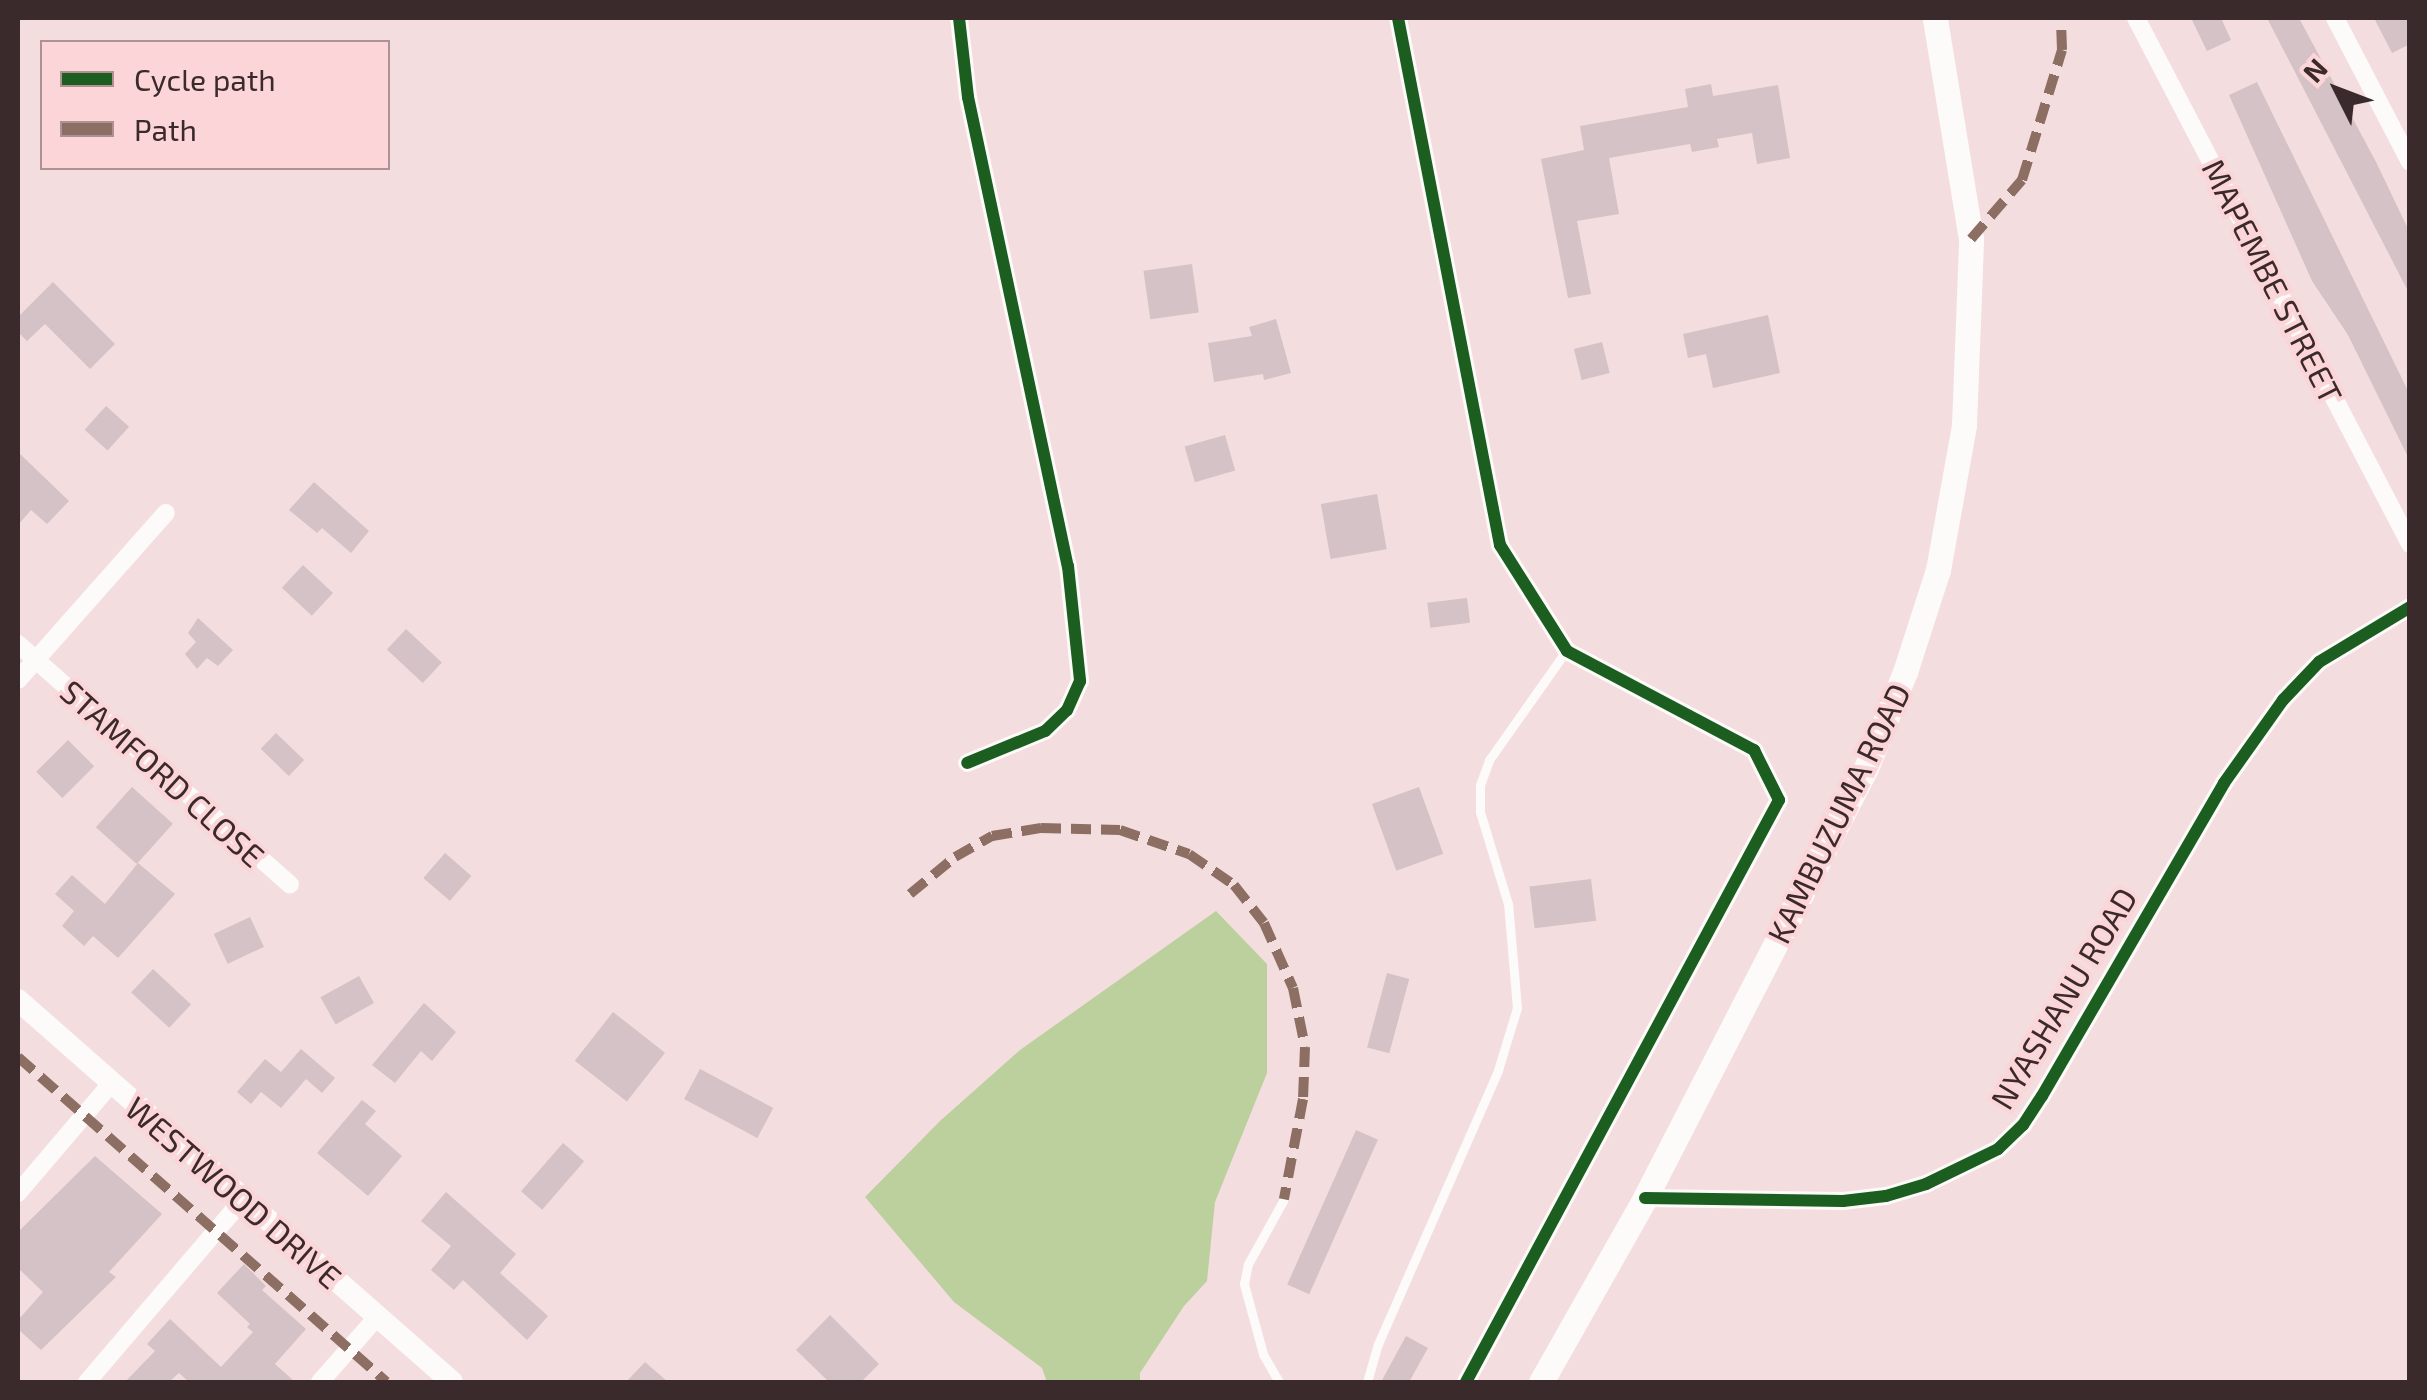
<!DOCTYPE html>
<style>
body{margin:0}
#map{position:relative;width:2427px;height:1400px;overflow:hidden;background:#f3dddf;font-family:"Exo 2",sans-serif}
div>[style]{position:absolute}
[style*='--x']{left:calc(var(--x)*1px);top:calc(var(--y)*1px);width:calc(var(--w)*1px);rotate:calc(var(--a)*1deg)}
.green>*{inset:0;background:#bcd09e}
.building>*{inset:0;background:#d4c2c6;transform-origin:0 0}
.service>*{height:9px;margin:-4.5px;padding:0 4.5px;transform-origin:4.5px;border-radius:4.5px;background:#fdfafa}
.minor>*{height:18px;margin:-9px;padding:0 9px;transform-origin:9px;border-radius:9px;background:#fdfafa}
.tertiary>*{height:22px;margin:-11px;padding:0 11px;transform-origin:11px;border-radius:11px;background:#fdfafa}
.secondary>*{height:25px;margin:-12.5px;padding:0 12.5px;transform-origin:12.5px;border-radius:12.5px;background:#fdfafa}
.quiet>*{height:10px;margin-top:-5px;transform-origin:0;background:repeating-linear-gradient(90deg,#8d6e63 0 20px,transparent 0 30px)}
.cycleway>*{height:12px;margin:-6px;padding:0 6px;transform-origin:6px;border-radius:6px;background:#1b5e20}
span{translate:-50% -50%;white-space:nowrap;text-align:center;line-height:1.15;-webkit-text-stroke:8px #fbd5d8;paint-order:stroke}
.street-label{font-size:32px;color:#3b2a2b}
.frame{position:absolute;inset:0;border:20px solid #3b2a2b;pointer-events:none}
.legend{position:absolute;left:40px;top:40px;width:350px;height:130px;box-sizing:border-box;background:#fbd5d8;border:2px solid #ae9193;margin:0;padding:12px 18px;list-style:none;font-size:30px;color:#3b2a2b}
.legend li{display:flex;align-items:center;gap:20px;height:50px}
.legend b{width:50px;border:2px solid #ae9193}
.north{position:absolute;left:2287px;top:40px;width:100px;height:100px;-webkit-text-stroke:8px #fbd5d8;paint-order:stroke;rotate:312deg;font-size:28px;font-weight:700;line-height:40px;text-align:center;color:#3b2a2b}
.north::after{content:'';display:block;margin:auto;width:35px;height:45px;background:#3b2a2b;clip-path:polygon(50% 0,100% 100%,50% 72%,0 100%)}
</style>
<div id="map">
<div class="green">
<div style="clip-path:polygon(1216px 911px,1267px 964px,1267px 1073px,1215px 1202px,1207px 1281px,1184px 1306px,1140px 1373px,1140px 1382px,1047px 1382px,1042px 1368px,954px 1302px,865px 1197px,940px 1121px,1020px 1050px)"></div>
</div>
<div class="building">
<div style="clip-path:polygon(2191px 18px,2221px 18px,2231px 40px,2207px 51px)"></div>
<div style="clip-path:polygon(2267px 18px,2299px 18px,2376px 162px,2410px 233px,2410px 295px)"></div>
<div style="clip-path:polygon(2374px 18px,2410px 18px,2410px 44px,2392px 53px)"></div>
<div style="clip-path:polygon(2257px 82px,2410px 395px,2410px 461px,2348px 335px,2312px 281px,2229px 95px)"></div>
<div style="clip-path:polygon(1711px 84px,1713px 96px,1778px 85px,1790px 158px,1757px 164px,1752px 133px,1717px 139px,1719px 147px,1692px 152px,1690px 144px,1609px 158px,1619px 214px,1577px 221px,1591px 294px,1568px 298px,1541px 159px,1584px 150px,1580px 126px,1688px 107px,1685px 89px)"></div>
<div style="left:1192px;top:264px;width:49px;height:49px;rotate:82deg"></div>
<div style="clip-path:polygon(53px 282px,115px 344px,90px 369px,45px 324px,27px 341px,18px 332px,18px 317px)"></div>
<div style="clip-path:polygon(1768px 315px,1780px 373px,1713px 388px,1706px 354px,1688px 358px,1683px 334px)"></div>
<div style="clip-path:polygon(1276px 319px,1291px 373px,1264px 380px,1263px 374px,1214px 382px,1208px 343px,1252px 336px,1249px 327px)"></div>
<div style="left:1602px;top:342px;width:32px;height:29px;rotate:76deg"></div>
<div style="left:106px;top:406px;width:31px;height:32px;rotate:42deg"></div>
<div style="left:1225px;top:435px;width:37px;height:42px;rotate:74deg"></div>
<div style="clip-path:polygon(18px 452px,69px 501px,47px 524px,31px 510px,18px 525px)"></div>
<div style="clip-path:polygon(314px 482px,369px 531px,351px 553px,322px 528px,317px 533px,289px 510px)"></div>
<div style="left:1377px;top:494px;width:56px;height:57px;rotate:80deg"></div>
<div style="left:303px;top:565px;width:41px;height:31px;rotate:43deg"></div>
<div style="left:1467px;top:598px;width:25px;height:40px;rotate:83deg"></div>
<div style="clip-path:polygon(198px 618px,233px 650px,218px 666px,207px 658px,197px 669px,185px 654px,196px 642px,188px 633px)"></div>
<div style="left:406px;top:629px;width:49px;height:28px;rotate:43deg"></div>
<div style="left:276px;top:733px;width:39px;height:22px;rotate:44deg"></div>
<div style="left:68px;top:740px;width:37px;height:45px;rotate:45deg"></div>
<div style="left:132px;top:787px;width:55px;height:54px;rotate:42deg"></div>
<div style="left:1419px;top:787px;width:71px;height:50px;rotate:70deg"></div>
<div style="left:445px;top:853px;width:35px;height:33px;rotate:41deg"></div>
<div style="clip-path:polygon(138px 863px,175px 894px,118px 958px,93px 936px,84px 946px,62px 926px,74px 911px,55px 894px,72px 875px,105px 904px)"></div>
<div style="left:1591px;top:879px;width:42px;height:62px;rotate:83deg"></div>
<div style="left:250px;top:917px;width:33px;height:40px;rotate:65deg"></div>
<div style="left:153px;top:969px;width:52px;height:32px;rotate:43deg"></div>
<div style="left:1387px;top:973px;width:23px;height:77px;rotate:15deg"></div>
<div style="left:359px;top:976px;width:31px;height:44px;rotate:61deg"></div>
<div style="clip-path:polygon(424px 1003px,456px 1032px,432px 1061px,421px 1051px,395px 1083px,372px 1065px)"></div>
<div style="left:613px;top:1012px;width:66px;height:62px;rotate:38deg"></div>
<div style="clip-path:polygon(301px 1049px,335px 1078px,322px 1093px,306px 1079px,281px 1108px,261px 1092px,251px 1104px,237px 1092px,265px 1059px,281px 1072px)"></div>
<div style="left:700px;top:1069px;width:83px;height:34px;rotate:28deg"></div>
<div style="clip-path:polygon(362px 1100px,376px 1111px,365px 1124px,402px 1156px,368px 1196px,317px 1153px)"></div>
<div style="left:1356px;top:1130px;width:24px;height:169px;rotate:24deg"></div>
<div style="left:563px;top:1143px;width:28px;height:64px;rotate:41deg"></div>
<div style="clip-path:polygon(95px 1156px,162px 1214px,109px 1272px,116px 1277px,41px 1350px,18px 1329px,18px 1320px,43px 1292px,18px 1268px,18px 1232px)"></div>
<div style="clip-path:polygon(446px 1192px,516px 1254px,500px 1273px,548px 1316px,527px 1340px,463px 1280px,454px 1290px,431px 1270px,451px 1246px,421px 1221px)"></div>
<div style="clip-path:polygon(244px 1264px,266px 1286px,262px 1290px,306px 1329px,275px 1364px,295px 1382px,189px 1382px,179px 1373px,169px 1382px,125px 1382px,155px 1351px,147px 1344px,170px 1319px,221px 1367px,253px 1332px,247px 1327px,250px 1324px,217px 1293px)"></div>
<div style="clip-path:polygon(830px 1315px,879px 1364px,861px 1382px,829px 1382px,796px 1350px)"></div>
<div style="clip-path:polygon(1406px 1336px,1428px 1348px,1409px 1382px,1381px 1382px)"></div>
<div style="clip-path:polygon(645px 1362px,668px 1382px,626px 1382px)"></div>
</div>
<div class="service">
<div style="--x:1279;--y:1382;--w:32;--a:-120"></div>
<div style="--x:1263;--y:1354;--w:73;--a:-105.2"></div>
<div style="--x:1244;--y:1284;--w:20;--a:-79"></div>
<div style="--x:1248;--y:1264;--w:74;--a:-61"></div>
<div style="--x:1367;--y:1382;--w:40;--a:-74"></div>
<div style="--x:1378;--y:1344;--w:299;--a:-66.3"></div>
<div style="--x:1498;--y:1070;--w:65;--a:-73"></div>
<div style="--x:1517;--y:1008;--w:104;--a:-94.9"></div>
<div style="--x:1508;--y:904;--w:96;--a:-106.9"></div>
<div style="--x:1480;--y:812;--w:27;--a:-90"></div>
<div style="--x:1480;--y:785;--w:27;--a:-70"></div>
<div style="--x:1489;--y:760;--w:133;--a:-54.8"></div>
</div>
<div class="minor">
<div style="--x:959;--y:18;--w:80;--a:83.5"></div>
<div style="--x:968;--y:97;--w:480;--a:78"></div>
<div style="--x:1068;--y:566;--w:116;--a:84"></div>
<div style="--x:1080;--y:681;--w:32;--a:114"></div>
<div style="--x:1067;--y:710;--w:30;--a:136"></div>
<div style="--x:1045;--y:731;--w:84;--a:157.7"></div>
<div style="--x:1398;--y:18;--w:537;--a:79.05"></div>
<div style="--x:1500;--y:545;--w:125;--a:57.7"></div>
<div style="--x:1567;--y:651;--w:212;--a:27.9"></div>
<div style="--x:1754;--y:750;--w:56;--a:63.4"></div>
<div style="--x:1779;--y:800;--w:661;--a:118.27"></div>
<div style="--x:2136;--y:18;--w:593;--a:62.48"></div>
<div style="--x:2335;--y:18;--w:162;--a:62.5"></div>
<div style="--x:18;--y:644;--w:363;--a:41.5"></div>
<div style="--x:18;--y:680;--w:223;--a:-48.5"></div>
<div style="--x:18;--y:1193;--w:142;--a:-49.6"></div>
<div style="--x:1645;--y:1198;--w:198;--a:0.9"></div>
<div style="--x:1843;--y:1201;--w:43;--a:-6.6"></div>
<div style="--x:1886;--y:1196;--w:42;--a:-16.7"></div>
<div style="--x:1926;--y:1184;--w:80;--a:-25.9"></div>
<div style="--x:1998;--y:1149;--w:35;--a:-44"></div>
<div style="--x:2023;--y:1125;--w:35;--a:-57"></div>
<div style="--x:2042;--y:1096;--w:362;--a:-59.8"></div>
<div style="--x:2224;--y:783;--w:102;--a:-54.6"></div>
<div style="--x:2283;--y:700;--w:52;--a:-46.5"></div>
<div style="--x:2319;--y:662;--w:106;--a:-31.1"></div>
<div style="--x:87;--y:1382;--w:237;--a:-49.5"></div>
<div style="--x:320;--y:1382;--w:88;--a:-48.7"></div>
</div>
<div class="tertiary">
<div style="--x:18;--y:1000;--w:578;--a:41.35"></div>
</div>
<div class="secondary">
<div style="--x:1541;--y:1382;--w:211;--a:-60.5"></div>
<div style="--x:1645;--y:1198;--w:483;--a:-62.8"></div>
<div style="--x:1866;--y:768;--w:104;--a:-67.9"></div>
<div style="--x:1905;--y:672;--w:107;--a:-72.1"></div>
<div style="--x:1938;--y:570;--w:147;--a:-79.8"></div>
<div style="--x:1964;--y:425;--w:186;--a:-87.8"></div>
<div style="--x:1971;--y:239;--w:224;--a:-99.3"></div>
</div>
<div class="quiet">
<div style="--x:1971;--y:239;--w:78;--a:-49.2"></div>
<div style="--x:2022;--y:180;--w:136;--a:-72.9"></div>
<div style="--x:2062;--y:50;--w:32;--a:-92"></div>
<div style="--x:910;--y:894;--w:58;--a:-39.4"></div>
<div style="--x:955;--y:857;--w:43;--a:-29.6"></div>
<div style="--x:992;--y:836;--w:50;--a:-9.3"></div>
<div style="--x:1041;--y:828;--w:79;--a:1.5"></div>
<div style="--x:1120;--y:830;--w:73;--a:19.2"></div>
<div style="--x:1189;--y:854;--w:55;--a:34.6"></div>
<div style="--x:1234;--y:885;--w:48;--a:51.7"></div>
<div style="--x:1264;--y:923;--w:71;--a:66"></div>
<div style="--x:1293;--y:988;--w:60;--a:78.5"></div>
<div style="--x:1305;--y:1047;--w:52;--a:92.2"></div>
<div style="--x:1303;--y:1099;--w:102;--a:100.8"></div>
<div style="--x:18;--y:1057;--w:491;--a:41.4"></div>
</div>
<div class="cycleway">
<div style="--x:959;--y:18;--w:80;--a:83.5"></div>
<div style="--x:968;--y:97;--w:480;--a:78"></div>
<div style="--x:1068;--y:566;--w:116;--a:84"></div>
<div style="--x:1080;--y:681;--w:32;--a:114"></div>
<div style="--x:1067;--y:710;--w:30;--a:136"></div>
<div style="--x:1045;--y:731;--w:84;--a:157.7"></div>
<div style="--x:1398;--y:18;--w:537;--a:79.05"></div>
<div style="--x:1500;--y:545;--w:125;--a:57.7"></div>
<div style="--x:1567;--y:651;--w:212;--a:27.9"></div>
<div style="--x:1754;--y:750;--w:56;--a:63.4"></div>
<div style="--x:1779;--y:800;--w:661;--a:118.27"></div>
<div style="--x:1645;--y:1198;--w:198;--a:0.9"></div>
<div style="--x:1843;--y:1201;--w:43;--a:-6.6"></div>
<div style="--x:1886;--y:1196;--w:42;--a:-16.7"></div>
<div style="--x:1926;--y:1184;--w:80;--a:-25.9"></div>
<div style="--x:1998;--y:1149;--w:35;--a:-44"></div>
<div style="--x:2023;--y:1125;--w:35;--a:-57"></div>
<div style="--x:2042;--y:1096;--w:362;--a:-59.8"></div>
<div style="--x:2224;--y:783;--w:102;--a:-54.6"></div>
<div style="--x:2283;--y:700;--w:52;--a:-46.5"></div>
<div style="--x:2319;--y:662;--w:106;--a:-31.1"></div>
</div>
<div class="street-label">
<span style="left:2273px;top:281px;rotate:63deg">MAPEMBE STREET</span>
<span style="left:163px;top:773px;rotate:42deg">STAMFORD CLOSE</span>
<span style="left:1838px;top:813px;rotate:-64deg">KAMBUZUMA ROAD</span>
<span style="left:2063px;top:998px;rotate:-59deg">NYASHANU ROAD</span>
<span style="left:234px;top:1192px;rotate:41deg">WESTWOOD DRIVE</span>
</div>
<div class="frame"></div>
<ul class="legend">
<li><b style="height:12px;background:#1b5e20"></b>Cycle path</li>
<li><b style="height:12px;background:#8d6e63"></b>Path</li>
</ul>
<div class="north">N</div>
</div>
